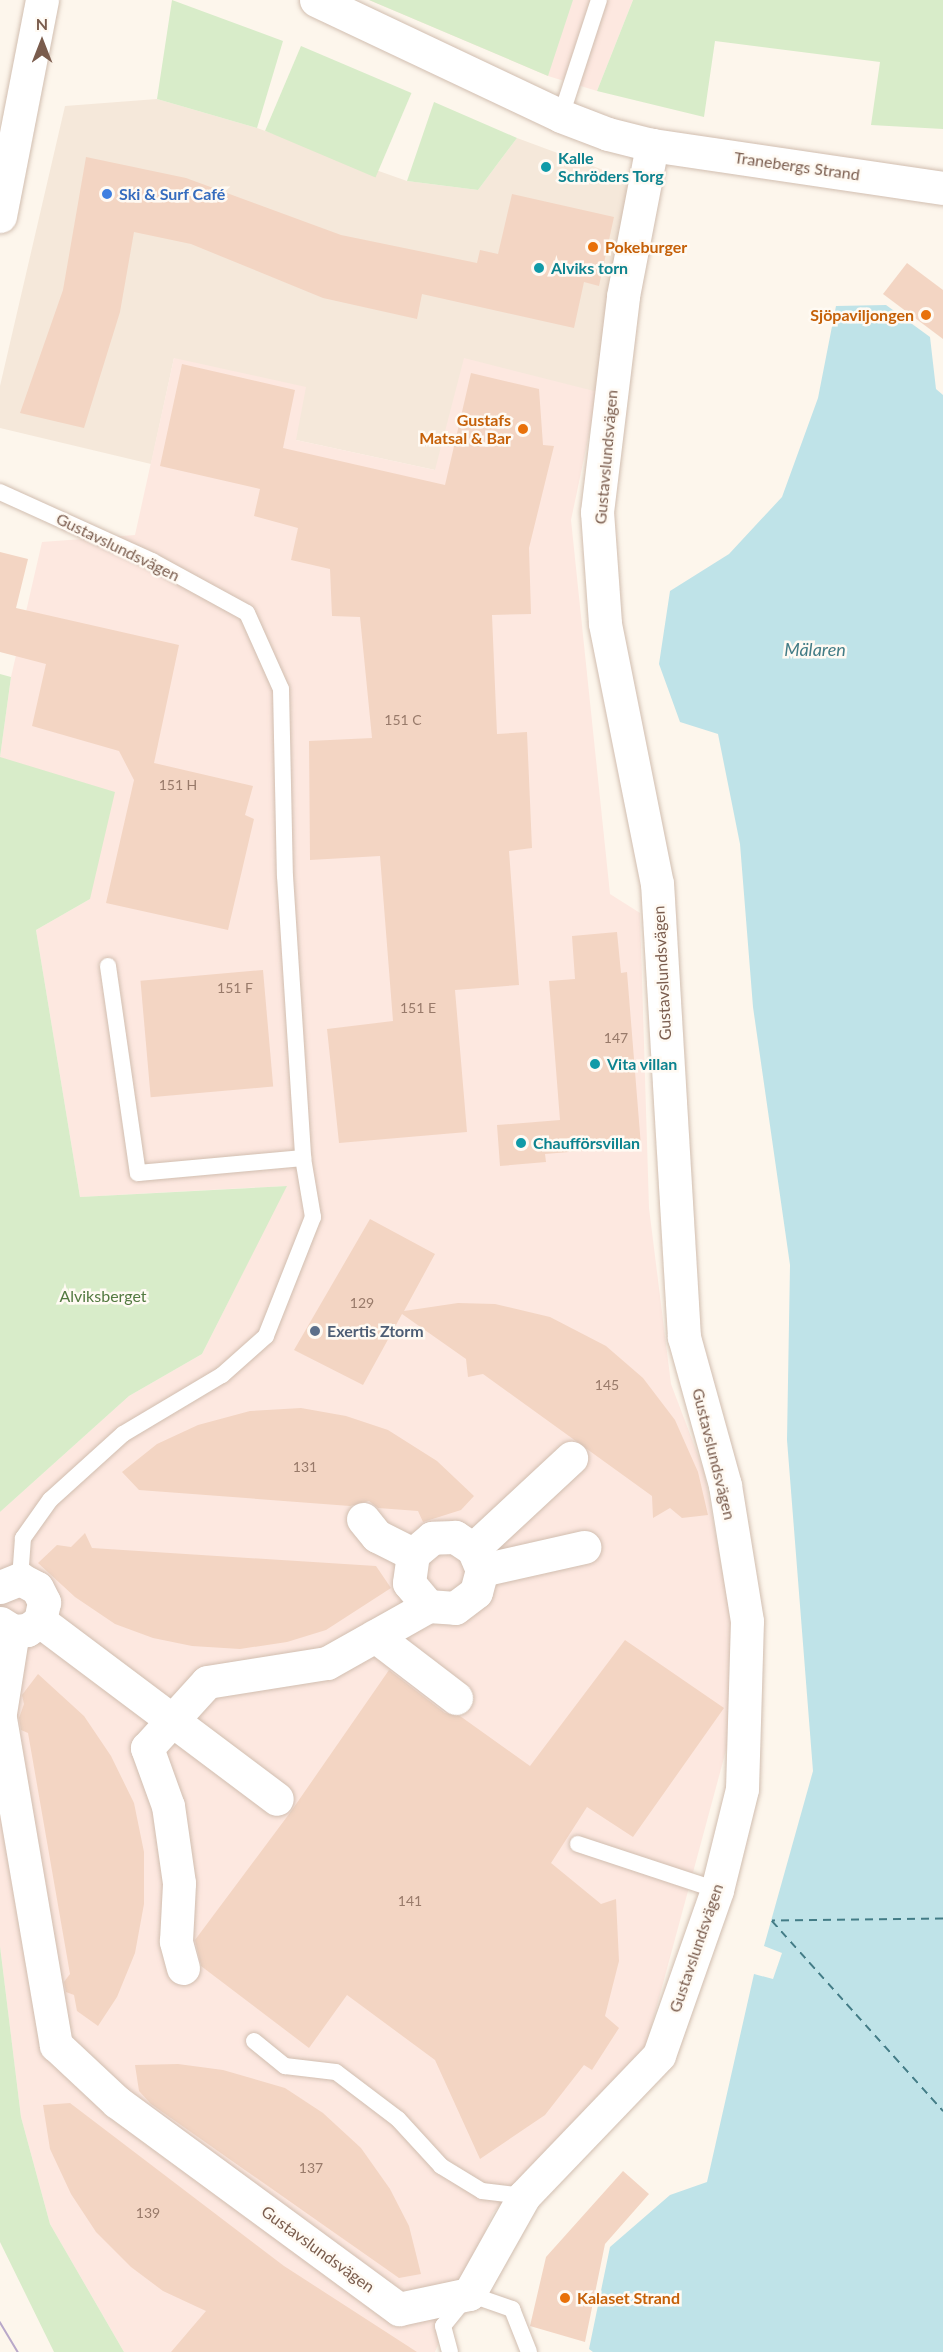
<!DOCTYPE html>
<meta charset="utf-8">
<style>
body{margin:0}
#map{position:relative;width:943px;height:2352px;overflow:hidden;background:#fdf6ec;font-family:Lato,sans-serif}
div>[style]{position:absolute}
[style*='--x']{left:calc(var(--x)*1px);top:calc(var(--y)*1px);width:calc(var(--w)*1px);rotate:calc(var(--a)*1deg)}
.residential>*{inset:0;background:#f5e8da}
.commercial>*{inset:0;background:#fde8e0}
.green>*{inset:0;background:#d8ecc9;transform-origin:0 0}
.water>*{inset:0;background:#bfe3e8}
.ferry>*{height:1.5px;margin-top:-0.75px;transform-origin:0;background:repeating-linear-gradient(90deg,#437c86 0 8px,transparent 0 14px)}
.building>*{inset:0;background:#f3d5c3;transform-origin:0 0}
.roads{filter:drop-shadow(0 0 2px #d1beb0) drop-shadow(0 0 2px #d1beb0)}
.lane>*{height:16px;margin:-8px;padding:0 8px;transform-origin:8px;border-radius:8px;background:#fff}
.street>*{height:33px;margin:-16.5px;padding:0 16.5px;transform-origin:16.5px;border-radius:16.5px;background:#fff}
.secondary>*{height:33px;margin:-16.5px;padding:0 16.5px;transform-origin:16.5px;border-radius:16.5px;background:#fff}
.tram>*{height:1.5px;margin:-0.75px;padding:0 0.75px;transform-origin:0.75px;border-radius:0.75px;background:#b9a8c9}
.dots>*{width:16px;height:16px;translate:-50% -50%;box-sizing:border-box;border:3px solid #fffaf3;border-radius:50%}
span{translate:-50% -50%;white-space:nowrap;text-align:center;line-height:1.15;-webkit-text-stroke:5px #fffaf3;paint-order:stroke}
.number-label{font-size:14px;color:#987a6a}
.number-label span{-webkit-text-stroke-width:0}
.culture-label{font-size:16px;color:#0d838f;font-weight:700}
.left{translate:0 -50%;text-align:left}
.street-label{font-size:16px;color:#7a5c4d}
.shop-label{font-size:16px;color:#366cbe;font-weight:700}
.food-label{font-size:16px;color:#c56008;font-weight:700}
.right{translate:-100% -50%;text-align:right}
.park-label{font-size:16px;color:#537a41}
.service-label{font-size:16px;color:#4e5e75;font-weight:700}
.water-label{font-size:18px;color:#437c86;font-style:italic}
.north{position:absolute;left:12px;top:12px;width:60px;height:60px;-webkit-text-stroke:4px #fffaf3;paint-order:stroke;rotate:0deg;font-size:16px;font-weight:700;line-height:24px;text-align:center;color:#7a5c4d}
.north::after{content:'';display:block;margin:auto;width:21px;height:27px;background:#7a5c4d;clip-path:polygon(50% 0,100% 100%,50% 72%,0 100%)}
</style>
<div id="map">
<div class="residential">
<div style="clip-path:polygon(157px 99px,257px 128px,407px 181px,478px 190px,517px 138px,633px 181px,598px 392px,435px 470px,296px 440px,174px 358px,151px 464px,0 428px,0 386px,65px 106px)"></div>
</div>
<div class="commercial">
<div style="clip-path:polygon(369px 0,633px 0,597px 91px,548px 76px)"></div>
<div style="clip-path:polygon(174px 358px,306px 387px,296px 440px,435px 470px,464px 358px,598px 392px,571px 520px,610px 894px,640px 913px,649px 1208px,671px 1384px,704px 1471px,734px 1635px,728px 1743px,645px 2050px,493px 2213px,435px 2352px,124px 2352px,50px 2224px,21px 2117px,0 1946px,0 1512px,129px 1396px,202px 1354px,286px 1186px,80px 1197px,36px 930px,90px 899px,0 757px,11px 677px,42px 542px,135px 535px)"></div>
</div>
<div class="green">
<div style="clip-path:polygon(172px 0,283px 41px,257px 128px,157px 99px)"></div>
<div style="clip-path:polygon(369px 0,573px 0,548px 76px)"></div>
<div style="clip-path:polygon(633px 0,943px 0,943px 129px,871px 125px,880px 62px,715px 41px,704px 117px,597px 91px)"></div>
<div style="left:301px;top:46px;width:120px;height:92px;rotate:23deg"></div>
<div style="clip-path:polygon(434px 102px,517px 138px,478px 190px,407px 181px)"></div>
<div style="clip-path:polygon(0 674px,11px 677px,0 757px,115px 792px,90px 899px,36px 930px,80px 1197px,287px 1186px,202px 1354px,129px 1396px,0 1512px)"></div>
<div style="clip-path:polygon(0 1946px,21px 2117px,50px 2224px,124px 2352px,54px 2352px,0 2242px)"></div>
</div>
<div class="water">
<div style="clip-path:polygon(886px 305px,930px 337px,936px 389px,943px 395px,943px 2352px,593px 2352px,589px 2349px,610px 2247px,670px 2195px,707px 2182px,754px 1974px,773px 1979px,782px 1953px,764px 1946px,813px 1771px,787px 1440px,790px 1265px,753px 1007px,740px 844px,718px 734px,680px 722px,659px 664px,670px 591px,729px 554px,782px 497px,818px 398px,836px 306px)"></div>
</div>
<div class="ferry">
<div style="--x:943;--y:1919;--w:171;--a:179.3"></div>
<div style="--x:772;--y:1921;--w:256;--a:48"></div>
</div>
<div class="building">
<div style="clip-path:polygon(86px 157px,186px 178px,341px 235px,477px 263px,480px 250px,498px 254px,512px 194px,614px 217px,599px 286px,584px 282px,574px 328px,422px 294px,417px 319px,323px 298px,191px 244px,134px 232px,120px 312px,84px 428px,20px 413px,63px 290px)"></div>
<div style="clip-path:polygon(907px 263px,943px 290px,943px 339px,883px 294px)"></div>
<div style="clip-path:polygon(182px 364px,295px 390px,283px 448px,445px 485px,471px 373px,539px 389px,543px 445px,554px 446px,529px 548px,531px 614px,492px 615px,497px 734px,527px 732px,532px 848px,509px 851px,519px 985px,455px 990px,467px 1132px,339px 1143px,327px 1029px,393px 1021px,380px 856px,310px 860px,309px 741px,372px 738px,360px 617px,332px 616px,330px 569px,291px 560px,298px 528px,254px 516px,260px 489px,160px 466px)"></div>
<div style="clip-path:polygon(0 552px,28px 559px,16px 608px,179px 645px,154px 763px,253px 786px,245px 815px,254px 819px,228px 930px,106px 903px,134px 780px,119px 751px,32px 726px,46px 664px,0 652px)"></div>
<div style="clip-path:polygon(617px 932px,621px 973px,627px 972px,641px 1146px,545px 1154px,546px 1162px,500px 1166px,497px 1125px,560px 1120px,549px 981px,575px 979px,572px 936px)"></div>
<div style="left:263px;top:970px;width:117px;height:123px;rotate:85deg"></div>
<div style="clip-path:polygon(370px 1219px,435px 1254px,404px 1311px,458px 1303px,495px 1304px,550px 1317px,606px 1346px,643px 1378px,675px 1420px,698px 1472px,708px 1515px,682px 1518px,670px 1508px,653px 1518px,652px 1496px,483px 1374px,468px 1377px,466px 1359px,402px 1314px,363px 1385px,294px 1350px)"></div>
<div style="clip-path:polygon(301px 1408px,346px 1416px,388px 1430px,437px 1461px,474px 1496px,461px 1510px,423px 1522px,418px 1511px,378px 1508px,369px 1501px,350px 1506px,139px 1490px,122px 1472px,157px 1444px,198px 1425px,250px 1411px)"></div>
<div style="clip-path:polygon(85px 1533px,92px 1548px,376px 1566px,391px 1588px,326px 1630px,287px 1642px,240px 1649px,192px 1646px,153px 1638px,115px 1624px,75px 1597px,38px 1563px,57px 1545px,71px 1547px)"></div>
<div style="clip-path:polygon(625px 1640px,724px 1708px,633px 1837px,587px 1807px,551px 1863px,601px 1904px,616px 1899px,619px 1961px,605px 2016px,619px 2028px,592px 2070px,584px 2065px,545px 2115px,480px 2159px,435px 2060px,347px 1995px,309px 2048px,201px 1966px,195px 1940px,292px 1810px,389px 1670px,445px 1713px,460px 1716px,530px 1766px)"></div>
<div style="clip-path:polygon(38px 1674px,84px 1716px,111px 1756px,134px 1803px,144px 1852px,144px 1904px,135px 1953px,117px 1997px,98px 2026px,77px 2011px,74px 1995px,66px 1992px,64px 1982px,70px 1974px,28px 1733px,21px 1730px,19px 1718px,24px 1704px,22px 1695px)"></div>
<div style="clip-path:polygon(178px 2064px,223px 2070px,285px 2088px,323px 2113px,361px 2148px,390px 2189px,409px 2226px,421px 2274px,399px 2278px,151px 2104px,139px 2091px,135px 2065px)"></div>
<div style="clip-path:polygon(70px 2103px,284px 2266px,417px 2352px,171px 2352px,206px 2311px,163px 2291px,131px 2267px,96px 2232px,71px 2194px,50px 2149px,43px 2105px)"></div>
<div style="clip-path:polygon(623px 2171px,649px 2194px,605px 2244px,585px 2342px,530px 2326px,546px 2257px)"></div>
</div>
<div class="roads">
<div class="lane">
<div style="--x:561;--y:116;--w:122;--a:-71.9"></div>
<div style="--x:0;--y:492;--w:167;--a:24.4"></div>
<div style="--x:152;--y:561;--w:108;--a:28.7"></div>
<div style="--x:247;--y:613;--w:83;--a:65.9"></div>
<div style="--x:281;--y:689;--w:187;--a:88.8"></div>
<div style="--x:285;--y:876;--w:283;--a:86.3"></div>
<div style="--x:303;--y:1158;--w:60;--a:80.4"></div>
<div style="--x:313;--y:1217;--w:128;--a:111.6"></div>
<div style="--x:266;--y:1336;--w:59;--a:138.4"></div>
<div style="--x:222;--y:1375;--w:115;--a:149.2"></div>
<div style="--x:123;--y:1434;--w:98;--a:137.9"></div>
<div style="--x:50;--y:1500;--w:47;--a:125.4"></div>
<div style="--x:23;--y:1538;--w:41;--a:94.2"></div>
<div style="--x:108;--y:966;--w:209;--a:81.8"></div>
<div style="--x:138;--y:1173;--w:166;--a:-5.2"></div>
<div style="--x:578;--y:1844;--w:146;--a:18.3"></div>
<div style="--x:254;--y:2041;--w:40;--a:39"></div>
<div style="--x:285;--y:2066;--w:51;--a:6.7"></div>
<div style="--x:336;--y:2072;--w:78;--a:37.2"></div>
<div style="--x:398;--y:2119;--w:64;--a:47.5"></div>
<div style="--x:441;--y:2166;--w:48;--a:31.4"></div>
<div style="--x:482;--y:2191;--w:42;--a:6.8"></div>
<div style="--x:450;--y:2352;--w:27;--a:-105"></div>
<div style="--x:443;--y:2326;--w:41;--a:-50.9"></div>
<div style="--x:469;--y:2294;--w:46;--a:19.2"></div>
<div style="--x:512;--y:2309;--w:46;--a:68.4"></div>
</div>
<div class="street">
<div style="--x:0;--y:216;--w:220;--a:-79"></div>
<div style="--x:363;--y:1519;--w:22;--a:51"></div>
<div style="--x:377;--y:1536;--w:40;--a:26.6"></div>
<div style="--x:473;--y:1549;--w:134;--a:-42.9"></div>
<div style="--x:482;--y:1570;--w:105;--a:-12.7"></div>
<div style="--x:0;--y:1587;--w:22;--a:-22"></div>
<div style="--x:20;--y:1579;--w:19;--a:28"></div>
<div style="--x:37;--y:1588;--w:16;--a:63"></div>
<div style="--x:44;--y:1602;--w:19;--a:102"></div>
<div style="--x:40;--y:1621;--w:16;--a:145"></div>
<div style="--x:27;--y:1630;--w:14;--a:176"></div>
<div style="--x:13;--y:1631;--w:15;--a:-148"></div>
<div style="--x:40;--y:1621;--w:296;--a:36.9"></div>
<div style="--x:375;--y:1636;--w:102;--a:37.4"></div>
<div style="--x:0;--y:1713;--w:83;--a:-81"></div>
<div style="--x:0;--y:1718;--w:332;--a:80.3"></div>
<div style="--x:56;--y:2045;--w:83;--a:43.1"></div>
<div style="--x:117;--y:2102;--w:350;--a:36.3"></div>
<div style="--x:399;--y:2309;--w:72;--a:-12.1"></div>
<div style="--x:469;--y:2294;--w:112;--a:-60.7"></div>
<div style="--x:524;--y:2196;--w:195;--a:-46.2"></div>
<div style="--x:659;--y:2055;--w:175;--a:-70.6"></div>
<div style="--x:717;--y:1890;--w:104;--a:-76.1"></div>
<div style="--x:742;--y:1789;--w:168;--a:-88.3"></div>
<div style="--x:747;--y:1621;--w:138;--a:-99.2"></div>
<div style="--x:725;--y:1485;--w:154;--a:-105.5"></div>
<div style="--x:684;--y:1337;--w:454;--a:-93.4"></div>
<div style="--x:657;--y:884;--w:266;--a:-101.3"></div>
<div style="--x:605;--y:623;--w:111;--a:-94.1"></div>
<div style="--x:597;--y:512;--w:218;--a:-83.1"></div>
<div style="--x:623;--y:296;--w:154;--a:-79.1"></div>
<div style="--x:652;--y:145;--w:294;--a:8.4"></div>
<div style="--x:183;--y:1968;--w:28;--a:-105"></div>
<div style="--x:176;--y:1941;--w:58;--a:-87"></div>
<div style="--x:179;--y:1883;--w:78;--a:-98.1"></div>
<div style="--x:168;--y:1806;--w:62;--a:-109.9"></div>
<div style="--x:147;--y:1748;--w:89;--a:-47.7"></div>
<div style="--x:207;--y:1682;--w:121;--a:-9"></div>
<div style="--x:327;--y:1663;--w:116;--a:-29.4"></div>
<div style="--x:428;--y:1606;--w:27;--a:4"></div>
<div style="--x:455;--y:1608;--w:26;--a:-37"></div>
<div style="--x:476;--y:1592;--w:23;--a:-75"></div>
<div style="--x:482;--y:1570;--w:23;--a:-113"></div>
<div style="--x:473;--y:1549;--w:22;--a:-146"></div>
<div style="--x:455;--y:1537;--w:23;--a:178"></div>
<div style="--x:432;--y:1538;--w:25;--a:140"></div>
<div style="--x:413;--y:1554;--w:29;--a:98"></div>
<div style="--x:409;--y:1583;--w:30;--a:50"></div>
</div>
<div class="secondary">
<div style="--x:316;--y:0;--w:271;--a:25.3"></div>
<div style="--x:561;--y:116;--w:50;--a:21"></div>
<div style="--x:608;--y:134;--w:45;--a:14"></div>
</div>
</div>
<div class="tram">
<div style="--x:0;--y:2322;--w:35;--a:59"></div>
</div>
<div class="dots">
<div style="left:546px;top:167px;background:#0f9aa8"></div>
<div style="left:107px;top:194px;background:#3f7fe0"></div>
<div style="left:593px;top:247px;background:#e8710a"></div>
<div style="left:539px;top:268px;background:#0f9aa8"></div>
<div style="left:926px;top:315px;background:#e8710a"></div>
<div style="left:523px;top:429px;background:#e8710a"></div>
<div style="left:595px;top:1064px;background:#0f9aa8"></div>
<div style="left:521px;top:1143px;background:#0f9aa8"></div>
<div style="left:315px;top:1331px;background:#5c6f8a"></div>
<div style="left:565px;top:2298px;background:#e8710a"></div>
</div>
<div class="number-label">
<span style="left:403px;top:720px">151 C</span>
<span style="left:178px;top:785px">151 H</span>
<span style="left:235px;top:988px">151 F</span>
<span style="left:418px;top:1008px">151 E</span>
<span style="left:616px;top:1038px">147</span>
<span style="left:362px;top:1303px">129</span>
<span style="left:607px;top:1385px">145</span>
<span style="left:305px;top:1467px">131</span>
<span style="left:410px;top:1901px">141</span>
<span style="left:311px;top:2168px">137</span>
<span style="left:148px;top:2213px">139</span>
</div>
<div class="culture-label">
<span class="left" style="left:558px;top:167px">Kalle<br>Schröders Torg</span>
<span class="left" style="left:551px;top:268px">Alviks torn</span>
<span class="left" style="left:607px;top:1064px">Vita villan</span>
<span class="left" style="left:533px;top:1143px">Chaufförsvillan</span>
</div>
<div class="street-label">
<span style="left:797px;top:166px;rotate:8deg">Tranebergs Strand</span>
<span style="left:606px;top:457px;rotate:-85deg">Gustavslundsvägen</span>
<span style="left:118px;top:547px;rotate:26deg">Gustavslundsvägen</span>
<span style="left:662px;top:973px;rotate:-93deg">Gustavslundsvägen</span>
<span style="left:714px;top:1454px;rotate:76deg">Gustavslundsvägen</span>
<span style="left:696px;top:1948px;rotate:-71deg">Gustavslundsvägen</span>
<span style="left:318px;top:2249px;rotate:36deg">Gustavslundsvägen</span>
</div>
<div class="shop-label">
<span class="left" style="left:119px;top:194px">Ski &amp; Surf Café</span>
</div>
<div class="food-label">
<span class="left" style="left:605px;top:247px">Pokeburger</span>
<span class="right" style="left:914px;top:315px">Sjöpaviljongen</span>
<span class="right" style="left:511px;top:429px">Gustafs<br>Matsal &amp; Bar</span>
<span class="left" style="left:577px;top:2298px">Kalaset Strand</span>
</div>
<div class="park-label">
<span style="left:103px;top:1296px">Alviksberget</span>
</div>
<div class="service-label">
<span class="left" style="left:327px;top:1331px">Exertis Ztorm</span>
</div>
<div class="water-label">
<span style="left:815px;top:649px">Mälaren</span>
</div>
<div class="north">N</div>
</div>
